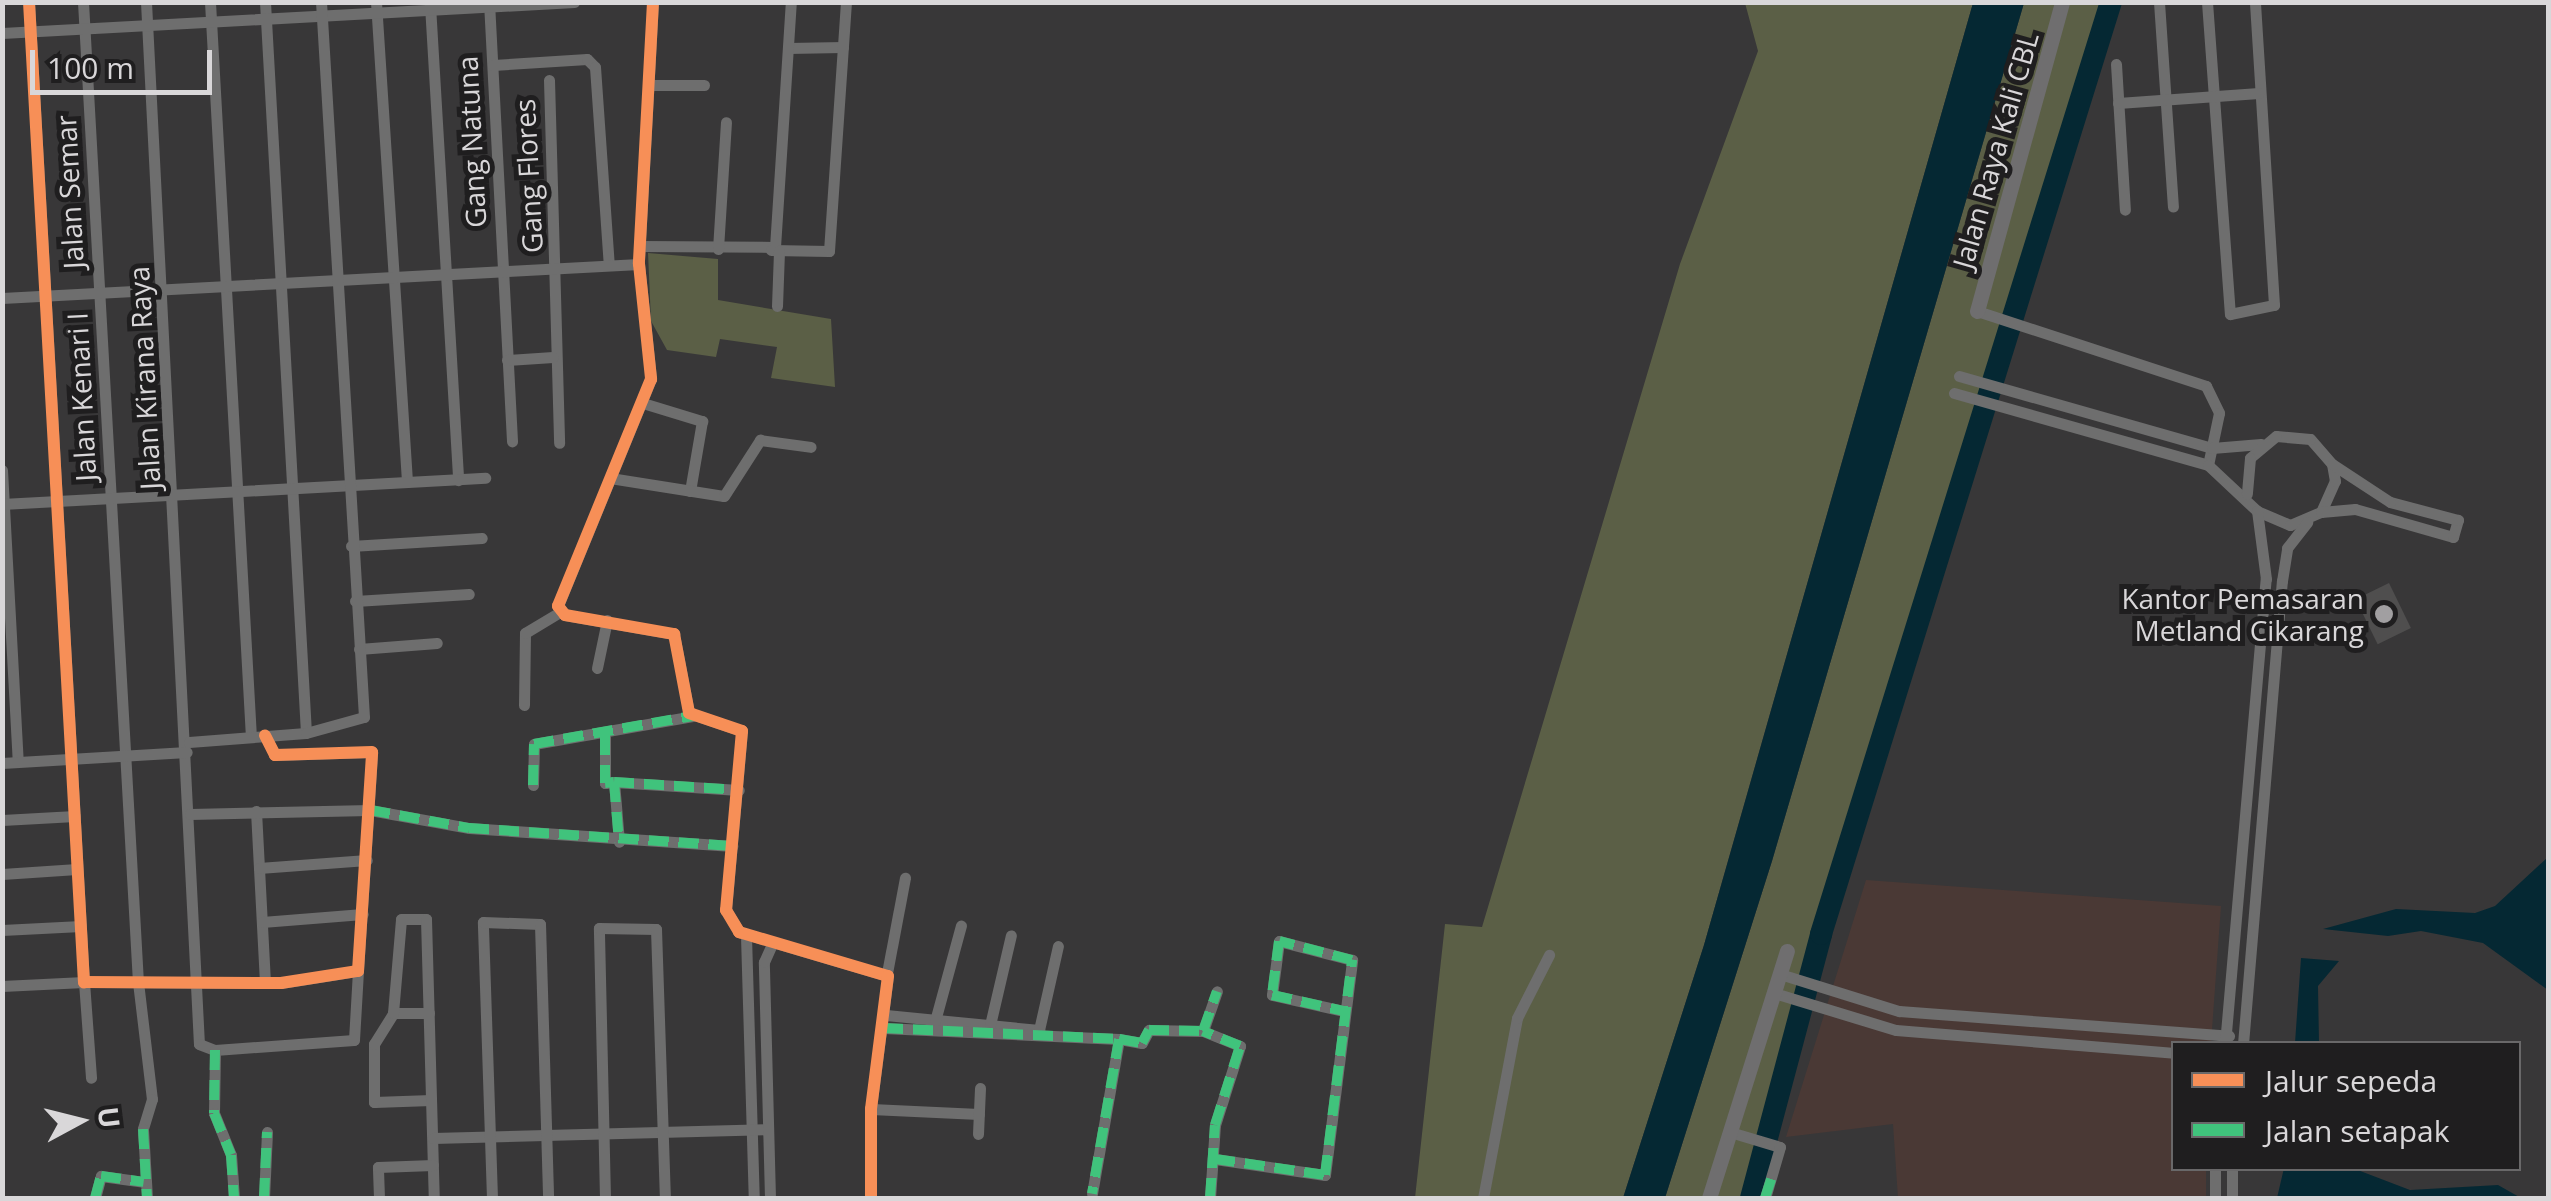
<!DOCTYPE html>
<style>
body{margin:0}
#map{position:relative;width:2551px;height:1201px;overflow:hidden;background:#383738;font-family:"Open Sans",sans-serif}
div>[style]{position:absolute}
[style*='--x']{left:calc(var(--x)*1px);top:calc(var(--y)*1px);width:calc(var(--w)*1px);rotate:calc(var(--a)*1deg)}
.commercial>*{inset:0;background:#4a3935}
.green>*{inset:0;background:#5b5f46}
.water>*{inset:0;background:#052833}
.river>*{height:22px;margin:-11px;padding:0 11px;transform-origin:11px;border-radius:11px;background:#052833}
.building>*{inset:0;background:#4f4e4e;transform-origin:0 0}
.minor>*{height:11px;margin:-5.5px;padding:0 5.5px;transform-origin:5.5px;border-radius:5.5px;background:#6e6e6e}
.major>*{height:15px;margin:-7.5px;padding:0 7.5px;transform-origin:7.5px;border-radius:7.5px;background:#6f6e6f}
.quiet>*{height:10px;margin-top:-5px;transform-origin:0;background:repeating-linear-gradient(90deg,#40c37c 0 20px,transparent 0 30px)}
.cycleway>*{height:12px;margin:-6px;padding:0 6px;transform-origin:6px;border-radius:6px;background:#f78f57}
.dots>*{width:28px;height:28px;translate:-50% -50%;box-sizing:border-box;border:5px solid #1f1e1f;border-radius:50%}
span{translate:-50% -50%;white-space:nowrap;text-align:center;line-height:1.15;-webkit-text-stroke:10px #1f1e1f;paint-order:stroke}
.street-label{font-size:28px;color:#d9d7d9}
.poi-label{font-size:28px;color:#d9d7d9}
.right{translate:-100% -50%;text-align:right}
.frame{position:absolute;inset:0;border:5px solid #d9d7d9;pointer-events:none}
.legend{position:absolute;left:2171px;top:1041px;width:350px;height:130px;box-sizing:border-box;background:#1f1e1f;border:2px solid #696869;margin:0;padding:12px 18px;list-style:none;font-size:30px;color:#d9d7d9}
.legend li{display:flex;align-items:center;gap:20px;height:50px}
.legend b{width:50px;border:2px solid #696869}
.north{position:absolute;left:30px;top:1071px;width:100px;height:100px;-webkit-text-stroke:8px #1f1e1f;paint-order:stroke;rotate:83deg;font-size:28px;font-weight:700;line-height:40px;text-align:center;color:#d9d7d9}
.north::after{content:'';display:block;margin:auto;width:35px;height:45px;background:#d9d7d9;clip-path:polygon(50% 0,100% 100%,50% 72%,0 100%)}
.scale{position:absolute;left:30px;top:50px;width:182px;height:45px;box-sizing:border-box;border:5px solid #d9d7d9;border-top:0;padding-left:12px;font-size:30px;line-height:35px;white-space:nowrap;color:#d9d7d9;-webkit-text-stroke:8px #1f1e1f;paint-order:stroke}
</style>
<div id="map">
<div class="commercial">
<div style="clip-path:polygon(1866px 880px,2221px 906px,2211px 1043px,2174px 1044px,2174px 1168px,2206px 1169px,2206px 1198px,1898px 1198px,1893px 1124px,1786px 1137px)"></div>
</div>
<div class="green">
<div style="clip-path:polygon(1745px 3px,1973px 3px,1704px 945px,1623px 1198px,1415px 1198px,1445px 924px,1482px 927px,1680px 264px,1758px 51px)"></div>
<div style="clip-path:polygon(2024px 3px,2104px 3px,1745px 1198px,1665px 1198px,1772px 861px)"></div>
<div style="clip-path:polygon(648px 253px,718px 259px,718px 300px,831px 319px,835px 387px,771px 378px,777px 347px,720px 339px,716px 357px,667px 350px,651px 321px)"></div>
</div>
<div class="water">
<div style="clip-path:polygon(1973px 3px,2024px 3px,1772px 861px,1665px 1198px,1623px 1198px,1704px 945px)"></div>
<div style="clip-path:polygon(2548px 857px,2548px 990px,2483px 943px,2421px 931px,2388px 936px,2323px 929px,2396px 909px,2475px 913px,2495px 906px)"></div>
<div style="clip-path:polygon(2301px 958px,2339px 961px,2318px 986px,2319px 1043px,2295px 1043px)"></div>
<div style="clip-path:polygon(2284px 1168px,2355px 1169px,2410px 1190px,2498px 1185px,2521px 1198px,2277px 1198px)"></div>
</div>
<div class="river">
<div style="--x:1751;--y:1198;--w:273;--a:-75.1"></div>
<div style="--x:1821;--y:934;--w:976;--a:-72.72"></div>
</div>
<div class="building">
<div style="left:2389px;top:583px;width:50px;height:37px;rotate:64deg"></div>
</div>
<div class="minor">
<div style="--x:29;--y:2;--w:982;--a:86.79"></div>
<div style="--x:84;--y:982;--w:197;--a:0.3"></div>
<div style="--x:281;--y:983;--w:78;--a:-8.9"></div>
<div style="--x:358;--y:971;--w:219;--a:-86.3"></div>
<div style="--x:372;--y:752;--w:97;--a:178.2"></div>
<div style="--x:275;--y:755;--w:22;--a:-117"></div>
<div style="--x:83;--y:2;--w:982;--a:86.79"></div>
<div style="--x:138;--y:982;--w:118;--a:83.2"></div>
<div style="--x:152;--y:1099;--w:31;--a:107"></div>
<div style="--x:143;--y:1129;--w:69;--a:86.7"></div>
<div style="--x:146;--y:2;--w:1043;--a:87.09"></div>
<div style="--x:199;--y:1044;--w:17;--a:21"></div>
<div style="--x:215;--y:1050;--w:139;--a:-4.1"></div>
<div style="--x:354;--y:1040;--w:69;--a:-86.7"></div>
<div style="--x:210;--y:2;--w:736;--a:86.81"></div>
<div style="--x:265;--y:2;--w:732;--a:86.79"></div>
<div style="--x:376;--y:2;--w:481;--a:86.3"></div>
<div style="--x:489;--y:2;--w:440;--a:87"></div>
<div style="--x:653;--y:2;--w:262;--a:93.1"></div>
<div style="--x:639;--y:264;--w:116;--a:84"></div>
<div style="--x:651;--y:379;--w:245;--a:112.3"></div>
<div style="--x:558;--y:606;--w:11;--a:52"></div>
<div style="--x:565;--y:615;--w:111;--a:9.9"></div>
<div style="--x:674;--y:634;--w:80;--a:79.2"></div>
<div style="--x:689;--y:713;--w:56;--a:18.8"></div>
<div style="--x:742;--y:731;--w:180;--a:95.1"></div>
<div style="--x:726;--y:910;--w:26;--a:59"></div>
<div style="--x:739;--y:932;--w:155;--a:16.5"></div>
<div style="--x:888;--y:976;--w:134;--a:97.3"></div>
<div style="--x:871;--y:1109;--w:89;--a:90"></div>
<div style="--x:2159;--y:2;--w:205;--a:86.1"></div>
<div style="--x:2207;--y:2;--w:313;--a:85.8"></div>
<div style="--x:2230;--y:314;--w:45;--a:-11.6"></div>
<div style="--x:2274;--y:305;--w:304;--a:-93.6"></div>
<div style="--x:430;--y:5;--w:476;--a:86.6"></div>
<div style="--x:2;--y:33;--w:573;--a:-3.1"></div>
<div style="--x:788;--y:48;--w:55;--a:-1"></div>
<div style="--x:2116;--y:64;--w:146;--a:86.5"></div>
<div style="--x:493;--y:65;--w:94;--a:-3.7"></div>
<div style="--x:587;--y:59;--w:11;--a:45"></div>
<div style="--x:595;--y:67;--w:198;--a:86"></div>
<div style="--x:549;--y:80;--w:363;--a:88.4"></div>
<div style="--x:649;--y:85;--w:55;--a:0"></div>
<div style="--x:2118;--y:103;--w:141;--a:-4.1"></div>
<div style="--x:640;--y:246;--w:135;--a:0.4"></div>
<div style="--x:775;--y:247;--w:246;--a:-86.3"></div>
<div style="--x:718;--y:249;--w:127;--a:-86.4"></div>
<div style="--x:771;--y:250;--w:58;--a:1"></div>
<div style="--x:829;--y:251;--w:250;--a:-86.1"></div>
<div style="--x:2;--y:298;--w:638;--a:-3.06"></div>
<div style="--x:777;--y:306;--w:55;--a:-87.9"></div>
<div style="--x:1977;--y:311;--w:241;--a:18.1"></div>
<div style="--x:2206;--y:386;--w:30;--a:64"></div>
<div style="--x:2219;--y:413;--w:53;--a:101.9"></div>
<div style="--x:507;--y:360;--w:46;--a:-3.7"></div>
<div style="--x:1959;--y:376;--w:263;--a:15.9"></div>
<div style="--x:2212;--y:448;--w:49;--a:-4.7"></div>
<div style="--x:1954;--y:393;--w:264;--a:15.8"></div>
<div style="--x:2208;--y:465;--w:67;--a:43.2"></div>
<div style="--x:2257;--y:511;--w:36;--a:23"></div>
<div style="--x:2290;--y:525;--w:34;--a:-23"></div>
<div style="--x:2321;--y:512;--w:34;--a:-66"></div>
<div style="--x:2335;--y:481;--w:17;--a:-100"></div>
<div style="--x:2332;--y:464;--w:33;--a:-131"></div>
<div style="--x:2310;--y:439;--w:34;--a:-175"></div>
<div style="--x:2276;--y:436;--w:34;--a:140"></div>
<div style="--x:2250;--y:458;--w:36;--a:95"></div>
<div style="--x:646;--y:404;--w:59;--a:16.9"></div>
<div style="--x:702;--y:421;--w:71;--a:99.7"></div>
<div style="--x:2;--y:470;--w:292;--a:86.9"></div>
<div style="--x:610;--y:478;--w:115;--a:9"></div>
<div style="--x:724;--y:496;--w:67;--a:-57.3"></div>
<div style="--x:760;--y:440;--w:51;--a:7.8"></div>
<div style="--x:2;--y:504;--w:484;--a:-3.1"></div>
<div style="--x:2321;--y:512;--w:34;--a:-5"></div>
<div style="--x:2355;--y:509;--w:102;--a:15.9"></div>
<div style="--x:2453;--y:537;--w:18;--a:-74"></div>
<div style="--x:2458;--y:520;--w:70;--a:-165.2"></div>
<div style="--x:2390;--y:502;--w:69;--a:-146.8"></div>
<div style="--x:351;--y:546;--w:131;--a:-3.5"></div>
<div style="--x:355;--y:601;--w:114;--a:-3.5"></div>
<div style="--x:359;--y:649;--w:78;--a:-4.4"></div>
<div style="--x:597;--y:668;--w:49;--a:-78.2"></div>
<div style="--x:524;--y:705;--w:72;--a:-89.2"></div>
<div style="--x:525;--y:633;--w:41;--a:-31"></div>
<div style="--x:605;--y:735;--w:48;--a:90"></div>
<div style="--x:605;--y:783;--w:9;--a:-6"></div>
<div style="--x:614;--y:782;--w:60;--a:85.2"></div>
<div style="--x:189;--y:742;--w:117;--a:-4.4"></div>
<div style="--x:306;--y:733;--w:60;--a:-15.4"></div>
<div style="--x:364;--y:717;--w:716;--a:-93.44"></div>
<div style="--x:2;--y:763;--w:185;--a:-3.4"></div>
<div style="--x:614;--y:782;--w:125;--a:3.7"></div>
<div style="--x:533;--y:785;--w:41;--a:-88.6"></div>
<div style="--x:534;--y:744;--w:161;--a:-10"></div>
<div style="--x:256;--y:811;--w:172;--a:87"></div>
<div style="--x:190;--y:814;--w:180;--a:-1.3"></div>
<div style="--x:370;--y:810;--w:101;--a:10.3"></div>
<div style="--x:469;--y:828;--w:264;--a:3.9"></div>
<div style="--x:2;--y:820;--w:73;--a:-3.1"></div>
<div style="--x:259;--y:868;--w:108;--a:-4.2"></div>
<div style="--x:2;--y:874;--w:75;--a:-3.8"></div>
<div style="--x:262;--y:922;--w:101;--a:-4.5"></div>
<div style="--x:2;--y:930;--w:79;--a:-2.9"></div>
<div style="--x:746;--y:936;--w:262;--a:88.3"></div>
<div style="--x:887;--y:973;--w:97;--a:-79.3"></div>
<div style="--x:1780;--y:974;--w:125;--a:17.3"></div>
<div style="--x:1899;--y:1011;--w:331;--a:4.3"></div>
<div style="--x:2;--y:986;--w:82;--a:-2.8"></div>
<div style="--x:84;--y:982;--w:96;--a:85.8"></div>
<div style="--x:1774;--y:993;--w:127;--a:16.9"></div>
<div style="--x:1896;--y:1030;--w:279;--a:4.7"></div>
<div style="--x:393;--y:1013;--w:36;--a:0"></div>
<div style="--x:886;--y:1015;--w:154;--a:5.6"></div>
<div style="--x:1039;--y:1030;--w:86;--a:-77.3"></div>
<div style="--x:935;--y:1021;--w:99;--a:-74.8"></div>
<div style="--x:990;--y:1025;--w:92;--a:-76.9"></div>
<div style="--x:883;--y:1028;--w:236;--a:2.7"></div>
<div style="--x:1119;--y:1039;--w:157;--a:99.9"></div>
<div style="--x:1119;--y:1039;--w:23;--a:10"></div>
<div style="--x:1142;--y:1043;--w:15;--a:-62"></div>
<div style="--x:1149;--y:1030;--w:54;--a:1.1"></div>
<div style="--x:2225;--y:1044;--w:467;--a:-85"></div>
<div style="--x:2266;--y:579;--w:69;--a:-97.5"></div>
<div style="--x:2243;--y:1044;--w:465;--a:-85.2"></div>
<div style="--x:2282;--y:581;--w:33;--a:-81"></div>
<div style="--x:2287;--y:548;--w:33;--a:-52"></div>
<div style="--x:215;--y:1050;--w:63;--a:90.9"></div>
<div style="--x:214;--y:1113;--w:45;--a:68"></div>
<div style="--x:231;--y:1155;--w:43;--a:86"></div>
<div style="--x:431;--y:1100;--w:57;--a:178"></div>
<div style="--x:374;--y:1102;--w:58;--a:-90"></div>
<div style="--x:374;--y:1044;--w:36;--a:-58"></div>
<div style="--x:393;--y:1013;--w:94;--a:-85.1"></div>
<div style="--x:401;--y:919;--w:25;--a:0"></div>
<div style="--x:426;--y:919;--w:279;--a:88.4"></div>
<div style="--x:871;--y:1109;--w:108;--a:2.7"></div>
<div style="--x:1730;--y:1132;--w:52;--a:16.7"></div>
<div style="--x:1780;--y:1147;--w:53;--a:106.4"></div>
<div style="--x:978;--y:1134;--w:46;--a:-87.5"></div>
<div style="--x:433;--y:1138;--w:334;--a:-1.5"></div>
<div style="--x:1215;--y:1159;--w:111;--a:8.3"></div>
<div style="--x:1325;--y:1175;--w:217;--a:-82.8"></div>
<div style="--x:1352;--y:960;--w:75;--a:-165.4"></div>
<div style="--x:1279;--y:941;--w:54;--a:97.4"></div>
<div style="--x:1272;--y:995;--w:74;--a:12.5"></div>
<div style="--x:95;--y:1198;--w:23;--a:-75"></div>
<div style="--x:101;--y:1176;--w:43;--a:7.9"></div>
<div style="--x:264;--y:1198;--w:66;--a:-87.4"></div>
<div style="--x:379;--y:1198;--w:31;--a:-92"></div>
<div style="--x:378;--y:1167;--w:55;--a:-2.1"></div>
<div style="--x:492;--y:1198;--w:276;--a:-91.9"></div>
<div style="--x:483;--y:922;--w:57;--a:2"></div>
<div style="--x:540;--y:924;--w:274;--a:88.3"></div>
<div style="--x:605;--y:1198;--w:270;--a:-91.3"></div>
<div style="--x:599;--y:928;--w:57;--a:1"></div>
<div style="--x:656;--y:929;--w:269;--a:88.1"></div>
<div style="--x:770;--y:1198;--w:236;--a:-91.5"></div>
<div style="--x:764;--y:962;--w:22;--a:-66"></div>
<div style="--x:1210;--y:1198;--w:73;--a:-86.1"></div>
<div style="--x:1215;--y:1125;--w:83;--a:-72.4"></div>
<div style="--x:1240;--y:1046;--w:40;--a:-158"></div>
<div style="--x:1203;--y:1031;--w:42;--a:-70.7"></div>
<div style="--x:1483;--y:1198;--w:183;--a:-79.3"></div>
<div style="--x:1517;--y:1018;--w:71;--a:-63.1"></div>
<div style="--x:2215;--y:1198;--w:30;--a:-90"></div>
<div style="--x:2232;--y:1198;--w:30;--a:-90"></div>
</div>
<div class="major">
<div style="--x:1977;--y:311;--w:320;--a:-74.6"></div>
<div style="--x:1709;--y:1198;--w:259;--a:-72.5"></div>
</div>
<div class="quiet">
<div style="--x:605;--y:735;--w:48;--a:90"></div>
<div style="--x:605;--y:783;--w:9;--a:-6"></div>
<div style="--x:614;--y:782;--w:60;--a:85.2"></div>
<div style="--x:614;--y:782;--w:125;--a:3.7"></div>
<div style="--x:533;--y:785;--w:41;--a:-88.6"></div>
<div style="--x:534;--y:744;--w:161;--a:-10"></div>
<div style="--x:370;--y:810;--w:101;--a:10.3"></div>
<div style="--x:469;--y:828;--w:264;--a:3.9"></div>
<div style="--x:883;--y:1028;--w:236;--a:2.7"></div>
<div style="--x:1119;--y:1039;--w:157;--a:99.9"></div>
<div style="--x:1119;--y:1039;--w:23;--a:10"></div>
<div style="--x:1142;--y:1043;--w:15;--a:-62"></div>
<div style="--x:1149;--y:1030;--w:54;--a:1.1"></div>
<div style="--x:215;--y:1050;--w:63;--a:90.9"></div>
<div style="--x:214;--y:1113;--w:45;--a:68"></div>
<div style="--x:231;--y:1155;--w:43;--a:86"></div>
<div style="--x:143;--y:1129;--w:69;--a:86.7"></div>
<div style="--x:1215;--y:1159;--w:111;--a:8.3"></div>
<div style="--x:1325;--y:1175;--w:217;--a:-82.8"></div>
<div style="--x:1352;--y:960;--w:75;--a:-165.4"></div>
<div style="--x:1279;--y:941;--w:54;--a:97.4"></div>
<div style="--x:1272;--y:995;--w:74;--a:12.5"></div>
<div style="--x:95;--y:1198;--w:23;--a:-75"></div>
<div style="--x:101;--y:1176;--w:43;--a:7.9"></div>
<div style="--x:264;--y:1198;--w:66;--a:-87.4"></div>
<div style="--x:1210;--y:1198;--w:73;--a:-86.1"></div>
<div style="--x:1215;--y:1125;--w:83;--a:-72.4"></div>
<div style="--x:1240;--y:1046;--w:40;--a:-158"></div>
<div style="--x:1203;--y:1031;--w:42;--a:-70.7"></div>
<div style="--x:1765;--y:1198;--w:20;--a:-72"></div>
</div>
<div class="cycleway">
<div style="--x:29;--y:2;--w:982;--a:86.79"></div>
<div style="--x:84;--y:982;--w:197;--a:0.3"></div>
<div style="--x:281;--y:983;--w:78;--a:-8.9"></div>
<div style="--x:358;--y:971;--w:219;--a:-86.3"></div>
<div style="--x:372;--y:752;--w:97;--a:178.2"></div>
<div style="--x:275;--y:755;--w:22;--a:-117"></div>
<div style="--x:653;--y:2;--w:262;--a:93.1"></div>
<div style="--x:639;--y:264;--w:116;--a:84"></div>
<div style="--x:651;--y:379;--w:245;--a:112.3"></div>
<div style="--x:558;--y:606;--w:11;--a:52"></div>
<div style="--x:565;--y:615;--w:111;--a:9.9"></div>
<div style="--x:674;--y:634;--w:80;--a:79.2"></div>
<div style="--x:689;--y:713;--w:56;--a:18.8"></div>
<div style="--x:742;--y:731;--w:180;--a:95.1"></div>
<div style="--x:726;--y:910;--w:26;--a:59"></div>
<div style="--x:739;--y:932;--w:155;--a:16.5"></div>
<div style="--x:888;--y:976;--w:134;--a:97.3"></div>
<div style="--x:871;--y:1109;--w:89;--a:90"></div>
</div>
<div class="dots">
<div style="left:2384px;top:614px;background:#a19fa1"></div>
</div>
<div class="street-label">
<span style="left:471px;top:142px;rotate:-93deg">Gang Natuna</span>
<span style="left:1995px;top:150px;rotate:-74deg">Jalan Raya Kali CBL</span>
<span style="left:528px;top:176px;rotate:-93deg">Gang Flores</span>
<span style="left:69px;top:192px;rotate:-93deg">Jalan Semar</span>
<span style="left:144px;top:378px;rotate:-93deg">Jalan Kirana Raya</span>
<span style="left:81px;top:397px;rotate:-93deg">Jalan Kenari I</span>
</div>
<div class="poi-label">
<span class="right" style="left:2364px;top:614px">Kantor Pemasaran<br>Metland Cikarang</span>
</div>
<div class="frame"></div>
<ul class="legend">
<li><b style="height:12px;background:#f78f57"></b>Jalur sepeda</li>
<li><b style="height:12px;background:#40c37c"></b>Jalan setapak</li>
</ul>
<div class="north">U</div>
<div class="scale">100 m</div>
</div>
